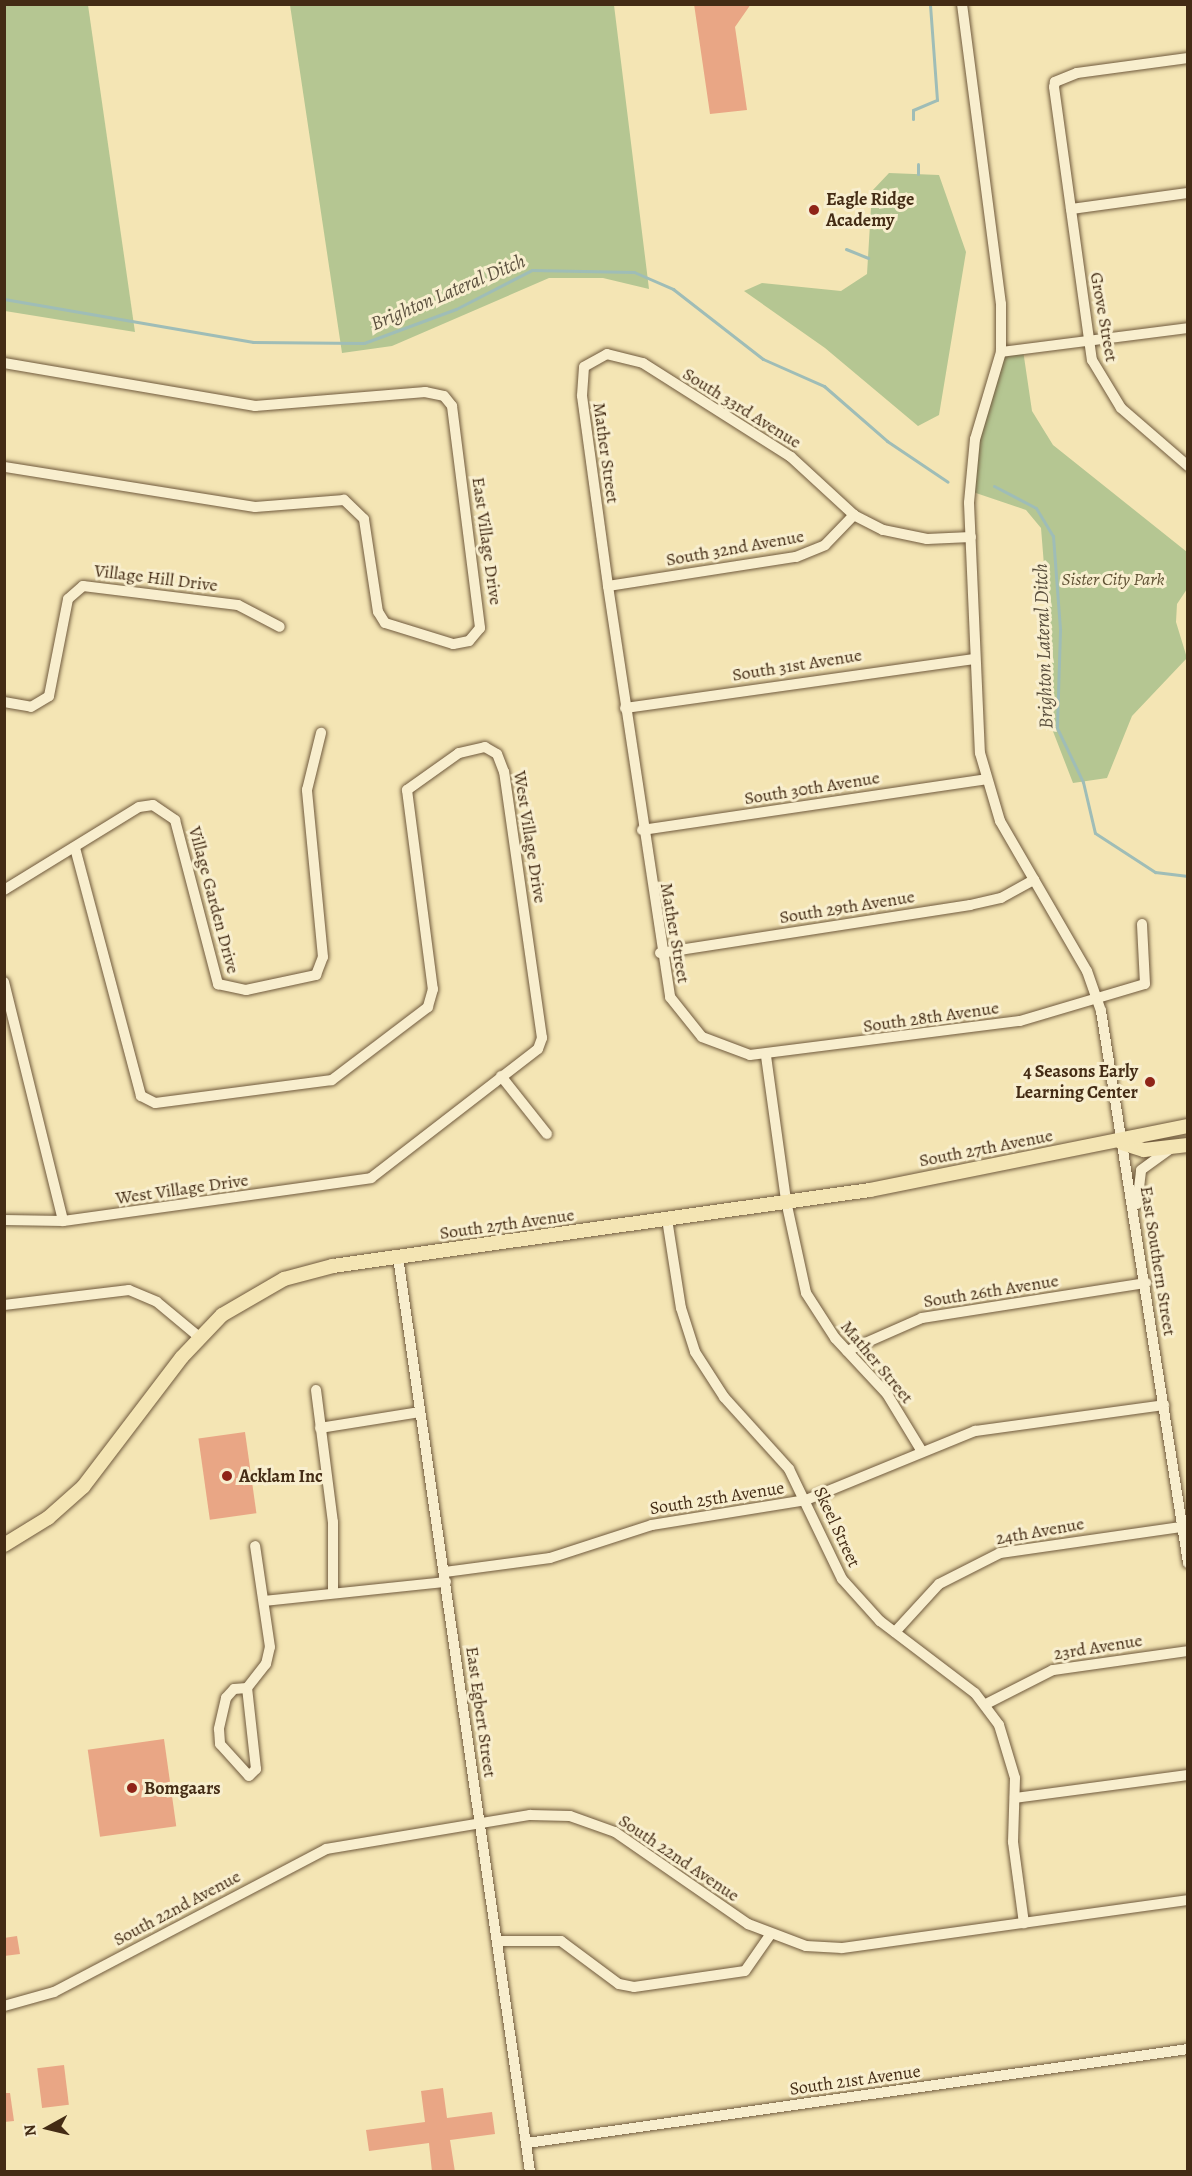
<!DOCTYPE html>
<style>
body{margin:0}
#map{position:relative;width:1192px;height:2176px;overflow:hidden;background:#f4e5b4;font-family:Alegreya,serif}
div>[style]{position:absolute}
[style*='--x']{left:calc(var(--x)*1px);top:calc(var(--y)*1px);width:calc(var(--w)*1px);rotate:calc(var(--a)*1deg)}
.green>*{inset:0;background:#b5c692}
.stream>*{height:3px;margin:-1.5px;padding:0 1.5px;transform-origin:1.5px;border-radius:1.5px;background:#9fbdb7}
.building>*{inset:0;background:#e9a685;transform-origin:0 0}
.roads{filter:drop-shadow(0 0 2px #705a3d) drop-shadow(0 0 2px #705a3d)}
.minor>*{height:10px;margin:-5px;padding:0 5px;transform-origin:5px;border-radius:5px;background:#f8eece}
.major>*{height:14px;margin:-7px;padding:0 7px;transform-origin:7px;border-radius:7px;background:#f4e5b4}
.dots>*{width:16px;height:16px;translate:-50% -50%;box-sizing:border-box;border:3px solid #f8eece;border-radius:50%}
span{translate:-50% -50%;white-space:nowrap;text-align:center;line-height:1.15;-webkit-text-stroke:6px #f8eece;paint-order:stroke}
.poi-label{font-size:18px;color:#442c15;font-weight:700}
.left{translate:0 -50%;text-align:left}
.right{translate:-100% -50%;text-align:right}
.street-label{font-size:18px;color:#442c15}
.park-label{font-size:18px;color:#605234;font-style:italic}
.water-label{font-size:20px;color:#5b503e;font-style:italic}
.frame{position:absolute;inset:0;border:6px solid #442c15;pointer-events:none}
.north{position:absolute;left:18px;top:2098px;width:60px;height:60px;-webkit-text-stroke:4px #f8eece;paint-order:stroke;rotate:262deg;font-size:16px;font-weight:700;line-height:24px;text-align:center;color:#442c15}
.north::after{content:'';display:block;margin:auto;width:21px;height:27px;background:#442c15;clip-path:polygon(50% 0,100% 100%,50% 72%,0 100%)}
</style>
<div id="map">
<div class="green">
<div style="clip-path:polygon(5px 4px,88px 5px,135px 332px,5px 311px)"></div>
<div style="clip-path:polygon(290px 5px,614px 5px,649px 289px,603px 278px,549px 278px,392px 346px,342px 353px)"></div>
<div style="clip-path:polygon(889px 173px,939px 175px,966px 252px,939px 415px,918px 426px,825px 348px,744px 291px,762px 283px,841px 291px,867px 274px,872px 191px)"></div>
<div style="clip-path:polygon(1023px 350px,1032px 411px,1053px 445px,1187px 552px,1187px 589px,1177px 604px,1176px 622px,1187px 658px,1132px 716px,1107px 778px,1073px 783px,1049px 721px,1052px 665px,1041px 528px,1026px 510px,970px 491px,975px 439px,1001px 352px)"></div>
</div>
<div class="stream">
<div style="--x:913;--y:119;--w:9;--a:-90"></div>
<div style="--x:913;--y:110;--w:26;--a:-23"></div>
<div style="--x:937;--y:100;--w:96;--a:-94.2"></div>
<div style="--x:918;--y:174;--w:10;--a:-90"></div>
<div style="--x:846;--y:249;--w:24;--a:22"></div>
<div style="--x:4;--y:299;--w:253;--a:9.8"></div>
<div style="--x:253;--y:342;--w:111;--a:0.5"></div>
<div style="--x:364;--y:343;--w:98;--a:-20.3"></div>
<div style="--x:456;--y:309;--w:85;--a:-27.2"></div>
<div style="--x:532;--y:270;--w:102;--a:1.1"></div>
<div style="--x:634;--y:272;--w:43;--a:23.6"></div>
<div style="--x:673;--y:289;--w:114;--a:37.9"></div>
<div style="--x:763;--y:359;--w:67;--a:23.9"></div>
<div style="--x:824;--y:386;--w:84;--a:41.1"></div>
<div style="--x:887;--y:441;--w:73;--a:33.9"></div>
<div style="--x:994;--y:486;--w:47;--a:27.6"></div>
<div style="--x:1036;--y:508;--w:33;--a:59"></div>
<div style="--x:1053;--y:536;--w:94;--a:85.7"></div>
<div style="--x:1060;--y:630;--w:98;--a:91.8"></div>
<div style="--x:1057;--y:728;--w:60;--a:64.3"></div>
<div style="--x:1083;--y:782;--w:52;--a:76.8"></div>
<div style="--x:1095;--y:833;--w:72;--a:33"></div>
<div style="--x:1155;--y:872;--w:33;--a:7"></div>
</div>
<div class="building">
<div style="clip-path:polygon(694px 4px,751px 4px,735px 27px,747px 110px,710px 114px)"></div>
<div style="left:245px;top:1432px;width:82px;height:47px;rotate:82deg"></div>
<div style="left:164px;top:1739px;width:88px;height:77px;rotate:82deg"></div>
<div style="clip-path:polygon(17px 1936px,20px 1954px,4px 1956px,4px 1938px)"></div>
<div style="left:64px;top:2065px;width:40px;height:27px;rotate:83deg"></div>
<div style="clip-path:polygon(443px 2088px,447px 2118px,492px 2112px,495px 2134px,450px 2140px,455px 2172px,432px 2172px,429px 2143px,369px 2151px,366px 2130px,425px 2122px,421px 2091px)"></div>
<div style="clip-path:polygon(4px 2093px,10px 2093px,14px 2121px,4px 2122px)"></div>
</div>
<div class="roads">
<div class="minor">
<div style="--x:962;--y:4;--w:303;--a:82.6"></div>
<div style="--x:1001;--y:304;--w:48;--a:90"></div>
<div style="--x:1001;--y:352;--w:91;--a:106.6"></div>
<div style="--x:975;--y:439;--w:64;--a:95.4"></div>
<div style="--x:969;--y:503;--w:250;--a:87.5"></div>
<div style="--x:980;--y:753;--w:71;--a:73.6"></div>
<div style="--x:1000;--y:821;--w:173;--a:59.9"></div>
<div style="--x:1087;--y:971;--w:42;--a:70.7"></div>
<div style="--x:1101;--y:1011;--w:559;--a:81.04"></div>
<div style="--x:1188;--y:58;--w:112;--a:172.3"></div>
<div style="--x:1077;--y:73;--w:24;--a:158"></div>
<div style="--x:1055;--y:82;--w:5;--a:101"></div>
<div style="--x:1054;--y:87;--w:276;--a:82.1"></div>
<div style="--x:1092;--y:360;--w:56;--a:58.9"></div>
<div style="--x:1121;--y:408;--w:89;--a:40.9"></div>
<div style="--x:1071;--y:209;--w:118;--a:-7.8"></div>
<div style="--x:1001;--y:352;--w:189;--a:-7.3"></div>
<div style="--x:4;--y:363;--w:255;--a:9.7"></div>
<div style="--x:255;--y:406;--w:171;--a:-4.7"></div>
<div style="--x:425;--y:392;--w:19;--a:12"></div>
<div style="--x:444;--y:396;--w:13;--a:51"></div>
<div style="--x:452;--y:406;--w:224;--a:82.8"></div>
<div style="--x:480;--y:628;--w:17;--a:130"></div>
<div style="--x:469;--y:641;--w:16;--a:169"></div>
<div style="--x:453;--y:644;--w:71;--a:-162.8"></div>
<div style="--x:385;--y:623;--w:13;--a:-122"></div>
<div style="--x:378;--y:612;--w:94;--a:-98.6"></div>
<div style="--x:364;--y:519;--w:28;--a:-136"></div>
<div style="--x:344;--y:500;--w:89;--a:175.5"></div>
<div style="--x:255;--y:507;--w:254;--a:-170.9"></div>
<div style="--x:971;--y:537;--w:44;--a:177.4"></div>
<div style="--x:927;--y:539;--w:45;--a:-168.4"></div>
<div style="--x:883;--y:530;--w:33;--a:-153"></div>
<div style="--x:854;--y:515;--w:86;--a:-137.4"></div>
<div style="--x:791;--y:457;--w:175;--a:-147.6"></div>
<div style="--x:643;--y:363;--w:37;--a:-166"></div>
<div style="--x:607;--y:354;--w:26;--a:151"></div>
<div style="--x:584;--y:367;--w:29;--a:94"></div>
<div style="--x:582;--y:396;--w:192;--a:82.2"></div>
<div style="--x:608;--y:586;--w:416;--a:81.4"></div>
<div style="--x:670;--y:997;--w:51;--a:51.3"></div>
<div style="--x:702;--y:1037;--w:51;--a:20.6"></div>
<div style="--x:750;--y:1055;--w:272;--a:-7.2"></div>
<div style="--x:1020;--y:1021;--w:130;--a:-16.5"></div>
<div style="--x:1145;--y:984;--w:60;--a:-92.9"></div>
<div style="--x:608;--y:586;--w:190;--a:-8.8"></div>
<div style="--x:796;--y:557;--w:31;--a:-22"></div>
<div style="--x:825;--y:545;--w:42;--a:-46"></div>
<div style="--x:4;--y:702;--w:27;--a:10"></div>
<div style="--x:31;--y:707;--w:21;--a:-31"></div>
<div style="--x:49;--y:696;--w:99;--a:-78.9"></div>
<div style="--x:68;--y:599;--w:20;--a:-41"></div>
<div style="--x:83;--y:586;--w:156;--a:7"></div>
<div style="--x:238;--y:605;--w:47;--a:27.6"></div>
<div style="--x:625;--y:708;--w:353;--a:-8"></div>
<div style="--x:642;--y:830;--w:348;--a:-8.4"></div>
<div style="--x:4;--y:890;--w:158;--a:-31.6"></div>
<div style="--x:139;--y:807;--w:14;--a:-8"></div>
<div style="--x:153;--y:805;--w:27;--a:34"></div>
<div style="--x:175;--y:820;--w:170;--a:75.3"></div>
<div style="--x:218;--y:984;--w:29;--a:12"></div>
<div style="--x:246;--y:990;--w:72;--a:-12.1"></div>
<div style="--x:316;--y:975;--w:19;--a:-69"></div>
<div style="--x:323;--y:957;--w:168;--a:-95.5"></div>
<div style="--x:307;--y:790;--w:59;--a:-76.2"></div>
<div style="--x:660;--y:953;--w:314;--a:-8.8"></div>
<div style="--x:970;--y:905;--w:32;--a:-13"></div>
<div style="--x:1001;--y:898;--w:38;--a:-29"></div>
<div style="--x:4;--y:982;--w:246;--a:76.1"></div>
<div style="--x:766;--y:1056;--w:146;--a:82.1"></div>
<div style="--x:786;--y:1201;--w:94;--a:77.7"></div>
<div style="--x:806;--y:1293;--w:54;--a:57.2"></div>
<div style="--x:835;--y:1338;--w:76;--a:47.1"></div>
<div style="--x:887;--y:1394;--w:66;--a:58.7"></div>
<div style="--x:501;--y:1076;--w:74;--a:51.6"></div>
<div style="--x:1137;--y:1204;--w:34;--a:-83"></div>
<div style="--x:1141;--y:1170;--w:36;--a:-36"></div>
<div style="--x:667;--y:1219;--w:90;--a:81.1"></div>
<div style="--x:681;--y:1308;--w:46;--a:72.3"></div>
<div style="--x:695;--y:1352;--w:54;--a:57.2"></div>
<div style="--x:724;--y:1397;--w:97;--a:47.9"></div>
<div style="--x:789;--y:1469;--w:122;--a:64.3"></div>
<div style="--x:842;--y:1579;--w:57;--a:47.9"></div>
<div style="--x:880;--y:1621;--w:119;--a:37.2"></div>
<div style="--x:975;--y:1693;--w:40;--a:53"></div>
<div style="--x:999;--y:1725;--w:55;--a:73.2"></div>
<div style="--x:1015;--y:1778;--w:64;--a:91.8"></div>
<div style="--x:1013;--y:1842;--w:82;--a:82.3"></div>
<div style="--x:4;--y:1220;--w:59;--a:1"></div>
<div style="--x:63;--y:1221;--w:311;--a:-7.9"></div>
<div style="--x:371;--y:1178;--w:211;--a:-37.7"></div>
<div style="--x:538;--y:1049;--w:12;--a:-70"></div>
<div style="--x:542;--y:1038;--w:269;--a:-98.1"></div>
<div style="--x:504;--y:772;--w:19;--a:-111"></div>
<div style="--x:497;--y:754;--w:14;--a:-150"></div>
<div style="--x:485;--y:747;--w:27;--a:167"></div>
<div style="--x:459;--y:753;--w:64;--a:144.6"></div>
<div style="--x:407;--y:790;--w:201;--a:82.6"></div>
<div style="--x:433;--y:989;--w:19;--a:106"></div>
<div style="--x:428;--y:1007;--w:121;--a:142.8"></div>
<div style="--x:332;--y:1080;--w:178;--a:172.6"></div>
<div style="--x:155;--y:1103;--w:16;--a:-153"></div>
<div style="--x:141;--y:1096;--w:257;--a:-104.9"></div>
<div style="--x:398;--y:1257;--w:924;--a:81.79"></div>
<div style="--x:4;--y:1305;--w:126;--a:-6.8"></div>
<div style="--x:129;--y:1290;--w:30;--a:23"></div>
<div style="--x:157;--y:1302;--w:55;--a:39.8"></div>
<div style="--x:847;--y:1351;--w:82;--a:-23.7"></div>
<div style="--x:922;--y:1318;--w:227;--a:-8.9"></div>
<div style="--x:316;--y:1390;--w:133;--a:82.7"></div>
<div style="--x:333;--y:1522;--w:68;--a:90"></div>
<div style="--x:320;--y:1428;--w:101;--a:-9.1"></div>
<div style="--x:445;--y:1572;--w:106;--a:-7.6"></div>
<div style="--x:550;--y:1558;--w:107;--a:-17.9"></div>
<div style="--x:652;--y:1525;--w:156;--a:-9.2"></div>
<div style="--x:806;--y:1500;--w:183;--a:-22.2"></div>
<div style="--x:975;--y:1431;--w:191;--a:-7.8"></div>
<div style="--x:264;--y:1601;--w:183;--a:-6"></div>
<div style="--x:895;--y:1632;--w:65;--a:-47.5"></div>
<div style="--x:939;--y:1584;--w:68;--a:-26.9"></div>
<div style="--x:1000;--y:1553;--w:190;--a:-8.2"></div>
<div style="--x:247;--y:1688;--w:13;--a:176"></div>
<div style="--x:234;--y:1689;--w:12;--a:132"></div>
<div style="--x:226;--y:1698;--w:32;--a:103"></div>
<div style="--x:219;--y:1729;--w:15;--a:86"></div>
<div style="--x:220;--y:1744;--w:43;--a:47.8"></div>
<div style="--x:249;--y:1776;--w:10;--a:-45"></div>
<div style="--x:256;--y:1769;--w:81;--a:-96.3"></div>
<div style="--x:247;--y:1688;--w:31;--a:-52"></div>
<div style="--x:266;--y:1664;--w:17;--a:-77"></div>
<div style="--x:270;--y:1647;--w:102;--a:-98.4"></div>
<div style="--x:986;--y:1704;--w:75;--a:-26.9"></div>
<div style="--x:1053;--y:1670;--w:136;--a:-8"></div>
<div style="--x:1015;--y:1798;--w:175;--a:-7.6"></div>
<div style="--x:498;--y:1941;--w:63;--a:0"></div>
<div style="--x:561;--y:1941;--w:72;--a:36.6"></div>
<div style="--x:619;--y:1984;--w:15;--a:11"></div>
<div style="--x:634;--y:1987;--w:112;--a:-8.2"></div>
<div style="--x:745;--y:1971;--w:44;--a:-55.2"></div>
<div style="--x:4;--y:2006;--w:52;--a:-15.6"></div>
<div style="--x:54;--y:1992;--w:307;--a:-27.7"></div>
<div style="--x:326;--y:1849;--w:207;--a:-9.5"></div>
<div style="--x:530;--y:1815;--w:40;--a:1.4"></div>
<div style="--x:570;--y:1816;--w:48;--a:19.6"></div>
<div style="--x:615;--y:1832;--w:162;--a:34.7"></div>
<div style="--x:748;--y:1924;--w:62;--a:20.8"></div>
<div style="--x:806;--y:1946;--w:36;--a:3"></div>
<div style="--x:842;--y:1948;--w:349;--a:-7.9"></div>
<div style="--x:527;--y:2143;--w:668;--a:-8.09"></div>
</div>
<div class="major">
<div style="--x:1122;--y:1143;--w:23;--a:18"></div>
<div style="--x:1144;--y:1150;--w:44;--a:-6.5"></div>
<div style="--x:4;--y:1545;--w:52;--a:-31.5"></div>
<div style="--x:48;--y:1518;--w:47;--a:-41.5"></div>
<div style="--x:83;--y:1487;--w:163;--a:-52.7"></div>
<div style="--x:182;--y:1357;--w:58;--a:-46.4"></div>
<div style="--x:222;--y:1315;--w:72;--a:-30.1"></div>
<div style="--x:284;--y:1279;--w:51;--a:-14.9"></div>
<div style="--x:333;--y:1266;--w:542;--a:-8.06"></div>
<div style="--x:870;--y:1190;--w:324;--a:-11.4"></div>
</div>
</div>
<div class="dots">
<div style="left:814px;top:210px;background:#8f2418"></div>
<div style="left:1150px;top:1082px;background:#8f2418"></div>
<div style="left:227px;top:1476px;background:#8f2418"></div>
<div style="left:132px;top:1788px;background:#8f2418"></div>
</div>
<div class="poi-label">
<span class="left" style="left:826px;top:210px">Eagle Ridge<br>Academy</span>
<span class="right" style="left:1138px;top:1082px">4 Seasons Early<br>Learning Center</span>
<span class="left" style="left:239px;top:1476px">Acklam Inc</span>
<span class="left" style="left:144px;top:1788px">Bomgaars</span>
</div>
<div class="street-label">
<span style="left:1104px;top:317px;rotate:80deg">Grove Street</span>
<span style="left:742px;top:408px;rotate:32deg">South 33rd Avenue</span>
<span style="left:606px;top:453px;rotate:82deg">Mather Street</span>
<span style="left:487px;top:541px;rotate:82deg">East Village Drive</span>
<span style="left:735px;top:548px;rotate:-10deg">South 32nd Avenue</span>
<span style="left:156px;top:578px;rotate:7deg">Village Hill Drive</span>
<span style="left:797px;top:665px;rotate:-9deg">South 31st Avenue</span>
<span style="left:812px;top:788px;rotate:-9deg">South 30th Avenue</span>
<span style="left:530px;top:837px;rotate:81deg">West Village Drive</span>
<span style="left:214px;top:900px;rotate:75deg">Village Garden Drive</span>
<span style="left:847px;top:907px;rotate:-9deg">South 29th Avenue</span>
<span style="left:675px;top:933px;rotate:80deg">Mather Street</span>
<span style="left:931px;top:1017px;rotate:-8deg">South 28th Avenue</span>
<span style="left:986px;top:1148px;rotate:-11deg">South 27th Avenue</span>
<span style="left:182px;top:1189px;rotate:-8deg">West Village Drive</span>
<span style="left:507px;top:1224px;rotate:-8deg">South 27th Avenue</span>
<span style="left:1158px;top:1261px;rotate:81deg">East Southern Street</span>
<span style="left:991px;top:1291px;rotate:-9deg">South 26th Avenue</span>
<span style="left:877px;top:1362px;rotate:50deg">Mather Street</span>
<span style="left:717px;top:1498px;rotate:-9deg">South 25th Avenue</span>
<span style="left:837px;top:1527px;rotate:65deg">Skeel Street</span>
<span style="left:1040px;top:1531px;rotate:-10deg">24th Avenue</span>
<span style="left:1098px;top:1647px;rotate:-9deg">23rd Avenue</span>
<span style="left:481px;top:1712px;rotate:82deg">East Egbert Street</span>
<span style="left:679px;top:1858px;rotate:34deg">South 22nd Avenue</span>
<span style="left:177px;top:1908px;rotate:-28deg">South 22nd Avenue</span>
<span style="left:855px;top:2080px;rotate:-8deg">South 21st Avenue</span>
</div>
<div class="park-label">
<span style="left:1113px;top:579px">Sister City Park</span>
</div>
<div class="water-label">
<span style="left:448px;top:292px;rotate:-23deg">Brighton Lateral Ditch</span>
<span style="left:1043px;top:646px;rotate:-92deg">Brighton Lateral Ditch</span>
</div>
<div class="frame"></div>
<div class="north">N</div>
</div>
